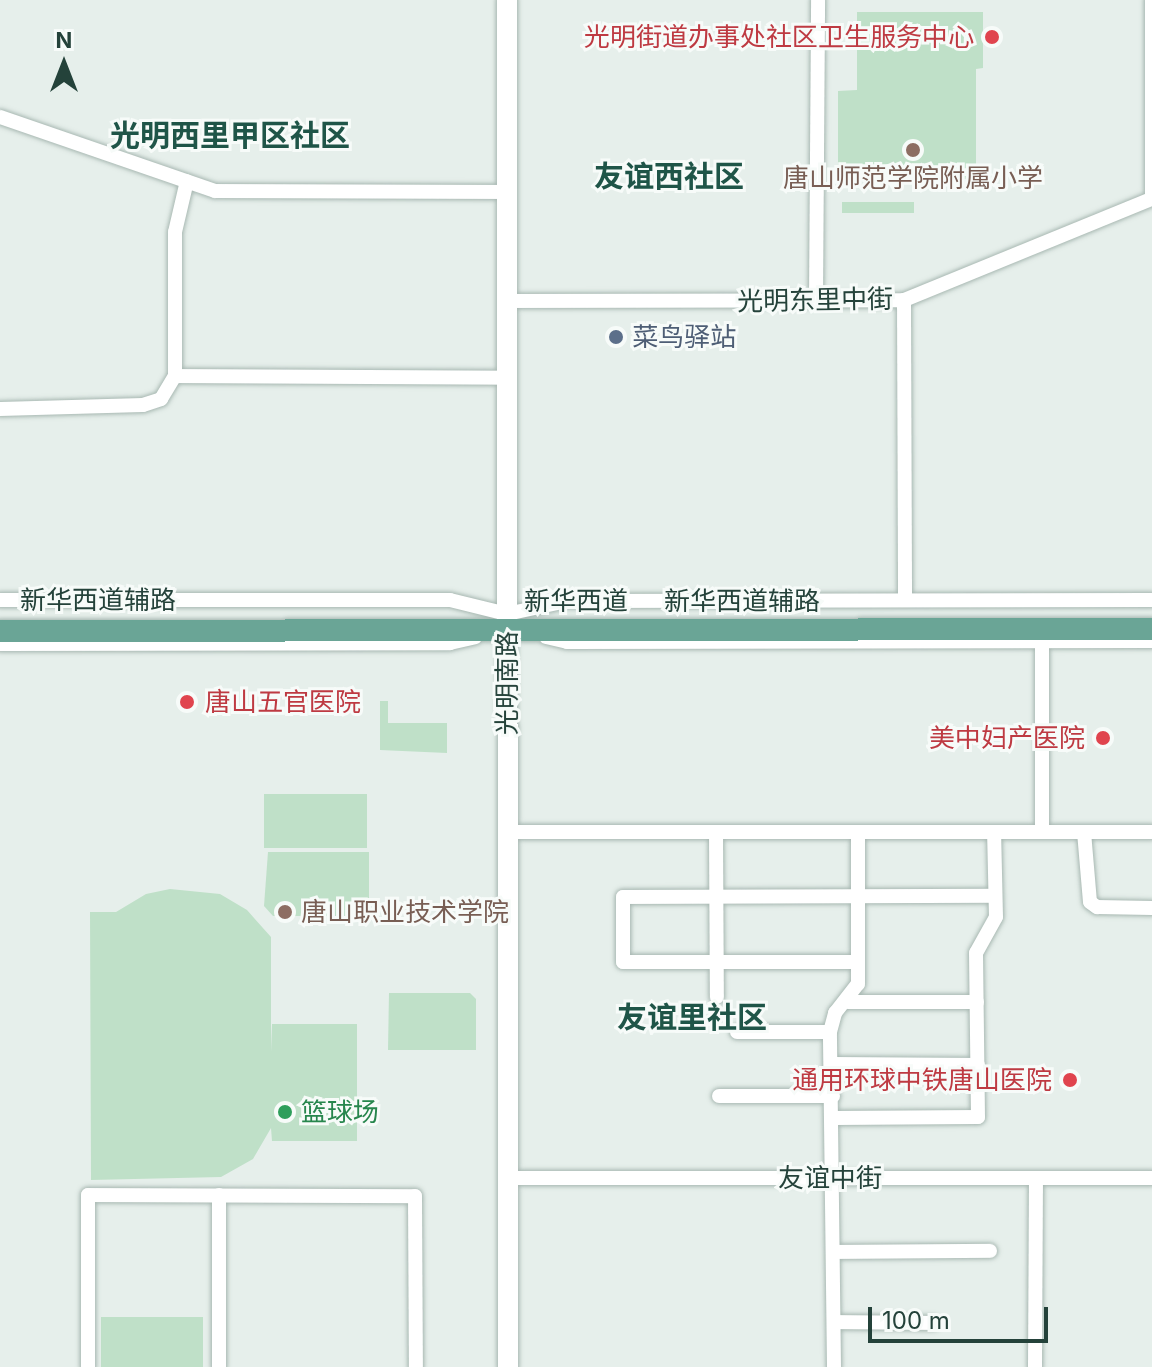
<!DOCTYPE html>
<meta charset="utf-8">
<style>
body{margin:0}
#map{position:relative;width:1152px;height:1367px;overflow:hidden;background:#e6efeb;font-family:Inter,"Noto Sans SC",sans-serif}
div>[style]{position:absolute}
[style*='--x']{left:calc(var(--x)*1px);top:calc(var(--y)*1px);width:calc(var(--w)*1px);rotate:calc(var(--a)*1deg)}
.green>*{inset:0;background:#bfe0c8;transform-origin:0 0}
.roads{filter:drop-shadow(0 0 2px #a8b8b2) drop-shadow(0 0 2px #a8b8b2)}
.street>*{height:14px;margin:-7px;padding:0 7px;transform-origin:7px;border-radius:7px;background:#fff}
.secondary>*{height:20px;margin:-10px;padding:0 10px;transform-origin:10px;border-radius:10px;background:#fff}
.primary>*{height:22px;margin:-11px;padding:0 11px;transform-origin:11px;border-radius:11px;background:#6aa596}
.dots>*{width:22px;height:22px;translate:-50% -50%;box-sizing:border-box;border:4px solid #f7fbf9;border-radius:50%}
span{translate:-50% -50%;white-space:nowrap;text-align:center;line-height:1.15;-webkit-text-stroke:6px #f7fbf9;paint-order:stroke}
.health-label{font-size:26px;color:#be3a42}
.right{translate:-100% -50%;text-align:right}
.left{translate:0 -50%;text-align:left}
.education-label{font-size:26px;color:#785e54}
.street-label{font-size:26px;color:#24423a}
.service-label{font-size:26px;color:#4e5e75}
.leisure-label{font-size:26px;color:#27864d}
.quarter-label{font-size:30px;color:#1f5548;font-weight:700}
.north{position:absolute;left:24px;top:24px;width:80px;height:80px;-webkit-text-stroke:6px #f7fbf9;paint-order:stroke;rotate:0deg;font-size:22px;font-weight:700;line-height:32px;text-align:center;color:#24423a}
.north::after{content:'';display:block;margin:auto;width:28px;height:36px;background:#24423a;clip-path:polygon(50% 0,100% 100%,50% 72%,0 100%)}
.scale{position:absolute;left:868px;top:1307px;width:180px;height:36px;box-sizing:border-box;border:4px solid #24423a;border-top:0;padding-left:10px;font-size:24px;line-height:28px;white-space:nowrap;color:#24423a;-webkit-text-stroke:6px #f7fbf9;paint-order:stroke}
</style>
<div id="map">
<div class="green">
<div style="clip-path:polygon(857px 12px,983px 12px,983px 68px,976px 69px,976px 179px,838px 178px,838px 91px,857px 90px)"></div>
<div style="left:842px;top:202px;width:72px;height:11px"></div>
<div style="clip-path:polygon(380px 701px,388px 701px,388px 723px,447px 723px,447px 753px,380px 750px)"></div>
<div style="left:264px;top:794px;width:103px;height:54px"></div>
<div style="clip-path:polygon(268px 852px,369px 852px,369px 916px,273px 916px,264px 906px)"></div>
<div style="clip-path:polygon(170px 889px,220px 894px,247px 910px,271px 937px,271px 1052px,272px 1024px,357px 1024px,357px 1141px,272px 1141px,271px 1128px,253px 1159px,221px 1177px,91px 1180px,90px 912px,116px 912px,146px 894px)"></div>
<div style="clip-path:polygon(389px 993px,470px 993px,476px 999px,476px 1050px,388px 1050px)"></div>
<div style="left:101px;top:1317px;width:102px;height:50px"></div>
</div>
<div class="roads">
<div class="street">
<div style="--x:1152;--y:0;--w:199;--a:90"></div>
<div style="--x:0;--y:117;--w:227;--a:19"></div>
<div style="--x:215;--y:191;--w:292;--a:0.2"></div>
<div style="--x:816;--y:300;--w:300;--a:-89.6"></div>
<div style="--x:904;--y:300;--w:300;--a:89.8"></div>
<div style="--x:507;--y:301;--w:397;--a:-0.1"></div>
<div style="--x:904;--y:300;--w:268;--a:-22.2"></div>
<div style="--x:175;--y:376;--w:333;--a:0.3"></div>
<div style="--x:0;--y:409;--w:143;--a:-1.6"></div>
<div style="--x:143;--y:405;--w:19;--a:-18"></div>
<div style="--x:161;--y:399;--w:27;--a:-59"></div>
<div style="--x:175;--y:376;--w:144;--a:-90"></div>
<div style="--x:175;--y:232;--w:52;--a:-76.8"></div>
<div style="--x:0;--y:600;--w:450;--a:0"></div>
<div style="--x:450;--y:600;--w:59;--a:13.8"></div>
<div style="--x:507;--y:614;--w:60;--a:-12.4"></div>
<div style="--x:566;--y:601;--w:586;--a:-0.1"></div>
<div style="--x:1042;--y:632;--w:200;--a:90"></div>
<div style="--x:546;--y:637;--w:22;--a:13"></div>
<div style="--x:567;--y:642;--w:585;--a:-0.1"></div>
<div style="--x:0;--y:644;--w:450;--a:-0.1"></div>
<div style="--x:450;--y:643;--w:26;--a:-13"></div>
<div style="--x:508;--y:832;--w:644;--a:0"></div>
<div style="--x:716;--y:832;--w:165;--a:89.7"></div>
<div style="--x:1084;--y:832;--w:70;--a:85.1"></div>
<div style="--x:1090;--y:902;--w:9;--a:36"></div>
<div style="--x:1097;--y:907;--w:55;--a:1"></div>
<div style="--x:858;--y:962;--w:235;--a:180"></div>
<div style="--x:623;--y:962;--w:65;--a:-90"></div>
<div style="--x:623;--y:897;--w:372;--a:-0.2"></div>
<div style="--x:848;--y:1002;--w:129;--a:0"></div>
<div style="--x:737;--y:1032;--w:93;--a:0"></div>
<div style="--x:833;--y:1064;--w:145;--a:0.4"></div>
<div style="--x:719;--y:1096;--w:114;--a:0"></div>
<div style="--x:834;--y:1118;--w:144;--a:-0.4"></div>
<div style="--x:978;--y:1117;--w:164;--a:-90.7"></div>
<div style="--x:976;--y:953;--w:41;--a:-60.9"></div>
<div style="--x:996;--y:917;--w:85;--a:-91.3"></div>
<div style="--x:508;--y:1178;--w:644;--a:0"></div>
<div style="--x:834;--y:1252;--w:156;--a:-0.4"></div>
<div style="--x:834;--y:1322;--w:99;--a:0.6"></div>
<div style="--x:88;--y:1367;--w:172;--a:-90"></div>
<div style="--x:88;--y:1195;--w:327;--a:0.2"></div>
<div style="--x:415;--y:1196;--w:171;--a:89.7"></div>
<div style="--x:219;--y:1367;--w:172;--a:-90"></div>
<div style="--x:834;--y:1367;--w:335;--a:-90.7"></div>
<div style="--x:830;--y:1032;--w:20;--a:-75"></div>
<div style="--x:835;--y:1013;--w:37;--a:-52"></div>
<div style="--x:858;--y:984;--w:152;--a:-90"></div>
<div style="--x:1035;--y:1367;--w:189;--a:-89.7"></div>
</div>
<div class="secondary">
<div style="--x:507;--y:0;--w:1367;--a:89.96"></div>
</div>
<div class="primary">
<div style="--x:0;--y:631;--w:1152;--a:-0.1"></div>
</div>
</div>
<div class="dots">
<div style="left:992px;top:37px;background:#e0444e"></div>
<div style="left:913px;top:150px;background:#8d6e63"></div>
<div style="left:616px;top:337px;background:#5c6f8a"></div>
<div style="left:187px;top:702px;background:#e0444e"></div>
<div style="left:1103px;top:738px;background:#e0444e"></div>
<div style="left:285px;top:912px;background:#8d6e63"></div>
<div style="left:1070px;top:1080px;background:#e0444e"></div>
<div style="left:285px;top:1112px;background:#2e9e5b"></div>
</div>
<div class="health-label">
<span class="right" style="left:974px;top:37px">光明街道办事处社区卫生服务中心</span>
<span class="left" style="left:205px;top:702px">唐山五官医院</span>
<span class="right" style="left:1085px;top:738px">美中妇产医院</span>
<span class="right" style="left:1052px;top:1080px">通用环球中铁唐山医院</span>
</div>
<div class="education-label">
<span style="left:913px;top:178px">唐山师范学院附属小学</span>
<span class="left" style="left:301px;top:912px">唐山职业技术学院</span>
</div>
<div class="street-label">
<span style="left:815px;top:300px;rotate:-1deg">光明东里中街</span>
<span style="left:98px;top:600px">新华西道辅路</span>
<span style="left:576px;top:601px">新华西道</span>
<span style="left:742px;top:601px">新华西道辅路</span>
<span style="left:507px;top:683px;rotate:-90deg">光明南路</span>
<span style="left:830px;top:1178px">友谊中街</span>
</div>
<div class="service-label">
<span class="left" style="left:632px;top:337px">菜鸟驿站</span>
</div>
<div class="leisure-label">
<span class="left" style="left:301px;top:1112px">篮球场</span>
</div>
<div class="quarter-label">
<span style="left:230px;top:135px">光明西里甲区社区</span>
<span style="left:669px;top:176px">友谊西社区</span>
<span style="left:692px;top:1017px">友谊里社区</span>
</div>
<div class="north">N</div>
<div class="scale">100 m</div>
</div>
